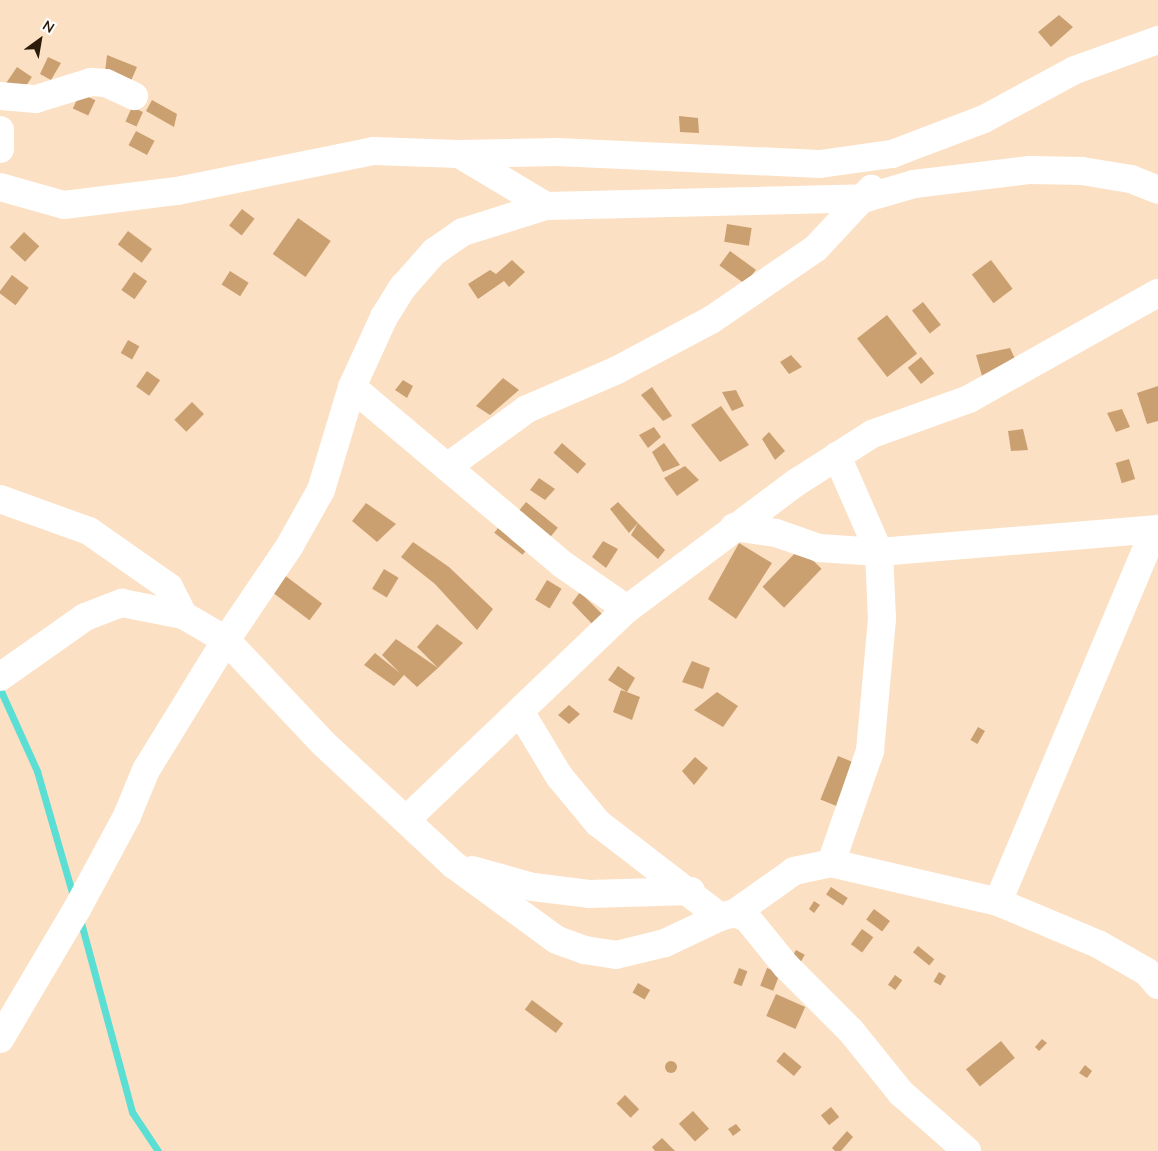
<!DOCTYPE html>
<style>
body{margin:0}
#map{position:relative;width:1158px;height:1151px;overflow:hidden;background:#fce0c4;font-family:"Nunito Sans",sans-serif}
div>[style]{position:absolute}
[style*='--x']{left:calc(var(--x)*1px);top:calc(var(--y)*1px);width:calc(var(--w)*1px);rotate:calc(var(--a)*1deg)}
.stream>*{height:7px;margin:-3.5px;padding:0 3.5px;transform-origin:3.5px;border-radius:3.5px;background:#5bded4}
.building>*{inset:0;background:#caa071;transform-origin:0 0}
.round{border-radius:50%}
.minor>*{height:28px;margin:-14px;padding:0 14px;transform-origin:14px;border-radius:14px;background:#fff}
span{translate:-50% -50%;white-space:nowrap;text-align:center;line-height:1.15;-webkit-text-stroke:4.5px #fff;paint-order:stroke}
.north{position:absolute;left:15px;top:15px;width:50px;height:50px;-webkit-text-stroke:4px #fff;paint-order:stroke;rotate:32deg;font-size:14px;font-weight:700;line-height:20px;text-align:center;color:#2c1b08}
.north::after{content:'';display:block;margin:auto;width:18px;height:22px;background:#2c1b08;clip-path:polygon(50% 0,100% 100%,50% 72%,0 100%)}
</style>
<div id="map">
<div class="stream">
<div style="--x:0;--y:689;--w:90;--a:65.7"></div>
<div style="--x:37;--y:771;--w:133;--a:73.9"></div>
<div style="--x:80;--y:919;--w:200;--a:74.9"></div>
<div style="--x:132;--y:1112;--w:47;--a:56.3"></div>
</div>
<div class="building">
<div style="clip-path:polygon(1059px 15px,1073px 27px,1051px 47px,1038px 32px)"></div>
<div style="clip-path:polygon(107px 55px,137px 67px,130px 83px,105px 72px)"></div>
<div style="clip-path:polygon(48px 57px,61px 63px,51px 80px,40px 74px)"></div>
<div style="left:17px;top:67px;width:18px;height:20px;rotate:34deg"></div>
<div style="left:80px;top:93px;width:17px;height:17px;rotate:25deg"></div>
<div style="clip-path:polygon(152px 100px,177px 114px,174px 127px,146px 111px)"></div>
<div style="left:132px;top:107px;width:12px;height:16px;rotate:24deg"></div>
<div style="clip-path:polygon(679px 116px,698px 118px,699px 133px,680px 132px)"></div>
<div style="left:136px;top:131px;width:21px;height:16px;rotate:28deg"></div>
<div style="left:242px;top:209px;width:16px;height:21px;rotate:38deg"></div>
<div style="left:298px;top:218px;width:40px;height:44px;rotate:35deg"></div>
<div style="left:727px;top:224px;width:25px;height:18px;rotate:9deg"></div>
<div style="left:128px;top:231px;width:30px;height:17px;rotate:37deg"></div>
<div style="left:24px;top:232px;width:21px;height:21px;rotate:43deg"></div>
<div style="left:730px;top:251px;width:32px;height:18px;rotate:36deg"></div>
<div style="clip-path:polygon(512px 260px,525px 272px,509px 287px,504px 281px,478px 299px,468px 284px,490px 270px,496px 274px)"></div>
<div style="left:991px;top:260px;width:36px;height:24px;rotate:53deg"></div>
<div style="left:230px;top:271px;width:22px;height:16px;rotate:32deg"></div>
<div style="left:134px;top:272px;width:16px;height:22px;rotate:35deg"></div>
<div style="left:12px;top:275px;width:21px;height:22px;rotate:37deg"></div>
<div style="left:923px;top:302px;width:29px;height:14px;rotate:52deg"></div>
<div style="left:887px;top:315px;width:49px;height:38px;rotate:52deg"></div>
<div style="left:128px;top:340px;width:13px;height:15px;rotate:29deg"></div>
<div style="clip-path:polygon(1010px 348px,1017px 363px,982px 376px,976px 355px)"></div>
<div style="clip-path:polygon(791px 355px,802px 367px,789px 374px,780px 362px)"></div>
<div style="left:921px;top:357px;width:21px;height:17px;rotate:51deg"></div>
<div style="left:147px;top:371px;width:16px;height:19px;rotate:35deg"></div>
<div style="clip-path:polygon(503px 378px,519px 390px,490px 415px,476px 406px)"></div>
<div style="clip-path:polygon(403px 380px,413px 386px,407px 398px,395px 390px)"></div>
<div style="clip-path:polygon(1158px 386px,1158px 421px,1147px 424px,1137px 393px)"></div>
<div style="clip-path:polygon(652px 387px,672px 416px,663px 421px,641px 395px)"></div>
<div style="clip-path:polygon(736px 390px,744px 406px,732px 411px,722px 392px)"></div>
<div style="left:192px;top:402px;width:17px;height:25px;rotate:45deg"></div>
<div style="clip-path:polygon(721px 406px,749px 445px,720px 462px,691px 425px)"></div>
<div style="clip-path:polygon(1122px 409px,1130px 427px,1116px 432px,1107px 413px)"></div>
<div style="clip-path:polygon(654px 427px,661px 437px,648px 448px,639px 435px)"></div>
<div style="clip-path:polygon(1023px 429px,1028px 450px,1011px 451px,1008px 431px)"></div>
<div style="clip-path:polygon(769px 432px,785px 451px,775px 460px,762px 439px)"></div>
<div style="left:562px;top:443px;width:32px;height:13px;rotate:41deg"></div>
<div style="clip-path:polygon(664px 443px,680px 465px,663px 472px,652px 452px)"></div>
<div style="left:1129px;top:459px;width:21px;height:14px;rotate:73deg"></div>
<div style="clip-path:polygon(685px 466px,699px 480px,677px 496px,664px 478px)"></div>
<div style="clip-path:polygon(539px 478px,555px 489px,545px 500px,530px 490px)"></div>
<div style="left:526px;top:502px;width:41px;height:11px;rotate:39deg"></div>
<div style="clip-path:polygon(618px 502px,638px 523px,629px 533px,610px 509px)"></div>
<div style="clip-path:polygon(366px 503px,396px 524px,377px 542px,352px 521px)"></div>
<div style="clip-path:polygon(638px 523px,665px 550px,658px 559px,631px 535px)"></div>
<div style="left:501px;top:524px;width:36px;height:11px;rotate:38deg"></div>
<div style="clip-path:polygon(603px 541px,618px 549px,606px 568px,592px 557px)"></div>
<div style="clip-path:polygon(413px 542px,449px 567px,493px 609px,477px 630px,435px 584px,401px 557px)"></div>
<div style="clip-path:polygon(739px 543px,772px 563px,736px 619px,708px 599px)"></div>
<div style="left:800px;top:548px;width:30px;height:54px;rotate:44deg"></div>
<div style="left:275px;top:568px;width:59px;height:21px;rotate:37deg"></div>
<div style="left:384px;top:569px;width:17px;height:23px;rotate:31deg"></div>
<div style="left:547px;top:580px;width:17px;height:23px;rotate:31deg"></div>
<div style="clip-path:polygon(580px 592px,606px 618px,597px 629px,572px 603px)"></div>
<div style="clip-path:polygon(437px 624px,463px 643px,438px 668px,417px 647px)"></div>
<div style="clip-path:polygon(396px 639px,438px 668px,417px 687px,404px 675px,394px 686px,364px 665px,375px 653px,400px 673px,382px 655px)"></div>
<div style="clip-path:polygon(692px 661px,710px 668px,703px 689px,682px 682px)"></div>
<div style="clip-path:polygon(618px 666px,635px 678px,627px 692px,640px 697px,632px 720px,613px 712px,621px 690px,627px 692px,608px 680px)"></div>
<div style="clip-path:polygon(717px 692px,738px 706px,723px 727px,694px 710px)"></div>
<div style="clip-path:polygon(569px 705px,580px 714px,569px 724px,558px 715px)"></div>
<div style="left:978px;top:727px;width:8px;height:15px;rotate:30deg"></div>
<div style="left:838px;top:756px;width:24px;height:47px;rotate:22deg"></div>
<div style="clip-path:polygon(695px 757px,708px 768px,694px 785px,682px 771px)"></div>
<div style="left:831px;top:887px;width:20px;height:9px;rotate:33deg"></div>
<div style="clip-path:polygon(814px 901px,820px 905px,814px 913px,809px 909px)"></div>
<div style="left:874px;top:909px;width:20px;height:13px;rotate:37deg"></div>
<div style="left:862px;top:929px;width:14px;height:19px;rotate:36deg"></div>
<div style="left:918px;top:946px;width:21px;height:8px;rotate:39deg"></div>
<div style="left:796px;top:950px;width:10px;height:9px;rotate:29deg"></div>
<div style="left:739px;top:968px;width:9px;height:16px;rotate:21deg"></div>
<div style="left:767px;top:968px;width:14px;height:19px;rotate:21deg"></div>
<div style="left:939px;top:972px;width:8px;height:11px;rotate:30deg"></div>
<div style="left:895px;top:975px;width:9px;height:12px;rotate:36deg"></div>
<div style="left:638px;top:983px;width:14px;height:11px;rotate:30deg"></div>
<div style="left:776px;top:994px;width:32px;height:24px;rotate:24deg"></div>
<div style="left:532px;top:1000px;width:39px;height:12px;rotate:37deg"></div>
<div style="clip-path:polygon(1042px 1039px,1047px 1043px,1039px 1051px,1035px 1047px)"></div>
<div style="left:1001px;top:1041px;width:22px;height:45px;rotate:51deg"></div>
<div style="left:784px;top:1052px;width:23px;height:12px;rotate:40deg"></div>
<div class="round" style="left:665px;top:1061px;width:12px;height:12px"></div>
<div style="clip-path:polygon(1085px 1065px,1092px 1071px,1087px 1078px,1079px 1073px)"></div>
<div style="left:625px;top:1095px;width:20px;height:12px;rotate:45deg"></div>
<div style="left:831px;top:1107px;width:13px;height:13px;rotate:51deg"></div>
<div style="left:693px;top:1111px;width:24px;height:19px;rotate:48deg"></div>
<div style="clip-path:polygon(736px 1124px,741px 1130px,733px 1136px,728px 1129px)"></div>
<div style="clip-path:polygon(847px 1131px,853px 1137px,841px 1151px,835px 1151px,832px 1148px)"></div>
<div style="clip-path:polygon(662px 1138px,675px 1151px,655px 1151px,652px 1147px)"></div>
</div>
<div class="minor">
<div style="--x:0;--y:96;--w:36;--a:5"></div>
<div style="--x:36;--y:99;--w:58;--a:-17.2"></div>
<div style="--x:91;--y:82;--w:15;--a:4"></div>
<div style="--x:106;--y:83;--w:31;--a:25"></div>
<div style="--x:0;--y:130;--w:19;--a:90"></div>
<div style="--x:459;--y:154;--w:98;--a:-1.2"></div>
<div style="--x:557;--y:152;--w:263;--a:2.6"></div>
<div style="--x:820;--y:164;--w:73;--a:-7.9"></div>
<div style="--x:892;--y:154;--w:98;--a:-20.8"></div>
<div style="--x:984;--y:119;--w:103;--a:-28.3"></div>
<div style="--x:1075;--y:70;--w:88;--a:-19.9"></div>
<div style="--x:0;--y:187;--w:66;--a:15.7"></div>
<div style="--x:64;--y:205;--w:114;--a:-7.1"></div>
<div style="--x:177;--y:191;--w:200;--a:-11.5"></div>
<div style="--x:373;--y:151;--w:86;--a:2"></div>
<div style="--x:459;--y:154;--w:101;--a:30.9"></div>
<div style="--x:352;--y:387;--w:275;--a:40.1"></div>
<div style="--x:562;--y:564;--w:79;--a:34.7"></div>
<div style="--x:447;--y:467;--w:99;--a:-35.9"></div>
<div style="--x:527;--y:409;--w:98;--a:-23.4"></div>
<div style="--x:617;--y:370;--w:106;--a:-28"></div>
<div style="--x:711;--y:320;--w:127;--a:-34.4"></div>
<div style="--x:816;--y:248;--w:81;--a:-47"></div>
<div style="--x:0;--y:499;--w:95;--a:19.8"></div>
<div style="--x:89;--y:531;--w:98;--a:35"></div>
<div style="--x:169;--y:587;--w:31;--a:63"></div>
<div style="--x:734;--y:527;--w:42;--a:8.1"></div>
<div style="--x:776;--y:533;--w:46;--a:19.2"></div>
<div style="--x:819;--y:548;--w:60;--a:3.8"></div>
<div style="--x:879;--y:552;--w:280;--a:-4.7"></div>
<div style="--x:0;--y:677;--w:104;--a:-35.2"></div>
<div style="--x:85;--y:617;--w:40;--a:-21"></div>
<div style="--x:122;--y:603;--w:62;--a:11.1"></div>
<div style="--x:183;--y:615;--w:50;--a:30.2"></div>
<div style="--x:226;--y:640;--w:141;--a:46.7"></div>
<div style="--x:323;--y:743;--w:179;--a:43"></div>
<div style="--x:454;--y:865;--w:127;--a:36.1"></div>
<div style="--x:557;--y:940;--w:30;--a:20"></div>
<div style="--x:585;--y:950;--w:31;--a:9"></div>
<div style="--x:616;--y:955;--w:50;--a:-13.8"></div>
<div style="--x:665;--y:943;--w:61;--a:-25.3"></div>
<div style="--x:720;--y:917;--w:16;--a:-15"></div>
<div style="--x:735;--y:913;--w:13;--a:23"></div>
<div style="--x:747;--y:918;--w:62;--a:50.9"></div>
<div style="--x:786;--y:966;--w:92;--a:45"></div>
<div style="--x:851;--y:1031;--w:80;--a:51.1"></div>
<div style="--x:901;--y:1093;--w:88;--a:41.3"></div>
<div style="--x:521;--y:713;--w:74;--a:58.9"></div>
<div style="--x:559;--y:776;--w:61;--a:50.3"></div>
<div style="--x:598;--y:823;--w:154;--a:37.6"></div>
<div style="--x:408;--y:818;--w:303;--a:-43.7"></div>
<div style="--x:627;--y:609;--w:212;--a:-36.8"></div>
<div style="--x:797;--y:482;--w:89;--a:-32.6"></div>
<div style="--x:872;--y:434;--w:103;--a:-19.8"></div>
<div style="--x:969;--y:399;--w:217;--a:-29.3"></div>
<div style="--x:831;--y:863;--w:119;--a:-70.8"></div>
<div style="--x:870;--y:751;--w:133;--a:-84.8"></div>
<div style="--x:882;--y:619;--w:67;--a:-92.6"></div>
<div style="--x:879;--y:552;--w:105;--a:-113.6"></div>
<div style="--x:472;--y:870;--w:63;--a:15.6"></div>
<div style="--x:533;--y:887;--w:56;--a:7.1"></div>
<div style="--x:589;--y:894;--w:102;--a:-1.7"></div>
<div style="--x:998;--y:902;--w:403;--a:-67.2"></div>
<div style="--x:735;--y:913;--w:72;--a:-35.4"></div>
<div style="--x:794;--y:871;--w:38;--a:-12"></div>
<div style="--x:831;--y:863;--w:171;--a:13.1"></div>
<div style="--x:998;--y:902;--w:108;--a:22.8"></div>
<div style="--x:1098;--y:944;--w:56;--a:29.7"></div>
<div style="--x:1147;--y:972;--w:17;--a:50"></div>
<div style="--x:0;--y:1039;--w:151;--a:-59.4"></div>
<div style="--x:77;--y:909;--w:106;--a:-61.7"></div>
<div style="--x:127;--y:816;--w:50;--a:-67.6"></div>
<div style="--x:146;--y:770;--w:153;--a:-58.4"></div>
<div style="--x:226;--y:640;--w:112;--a:-55.9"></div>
<div style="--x:289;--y:547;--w:65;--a:-60.7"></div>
<div style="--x:321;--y:490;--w:108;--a:-73.2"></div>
<div style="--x:352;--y:387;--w:77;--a:-65.4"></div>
<div style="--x:384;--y:317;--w:36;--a:-58"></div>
<div style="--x:403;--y:287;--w:47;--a:-48.5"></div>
<div style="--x:434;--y:252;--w:35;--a:-35"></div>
<div style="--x:463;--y:232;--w:87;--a:-17.4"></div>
<div style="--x:546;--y:206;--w:320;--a:-1.4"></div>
<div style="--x:866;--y:198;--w:50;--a:-16.3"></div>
<div style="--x:914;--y:184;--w:117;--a:-6.9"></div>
<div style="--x:1030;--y:170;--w:52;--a:1.1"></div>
<div style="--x:1082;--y:171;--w:50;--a:9.3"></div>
<div style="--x:1131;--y:179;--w:29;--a:22"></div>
</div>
<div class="north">N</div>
</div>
